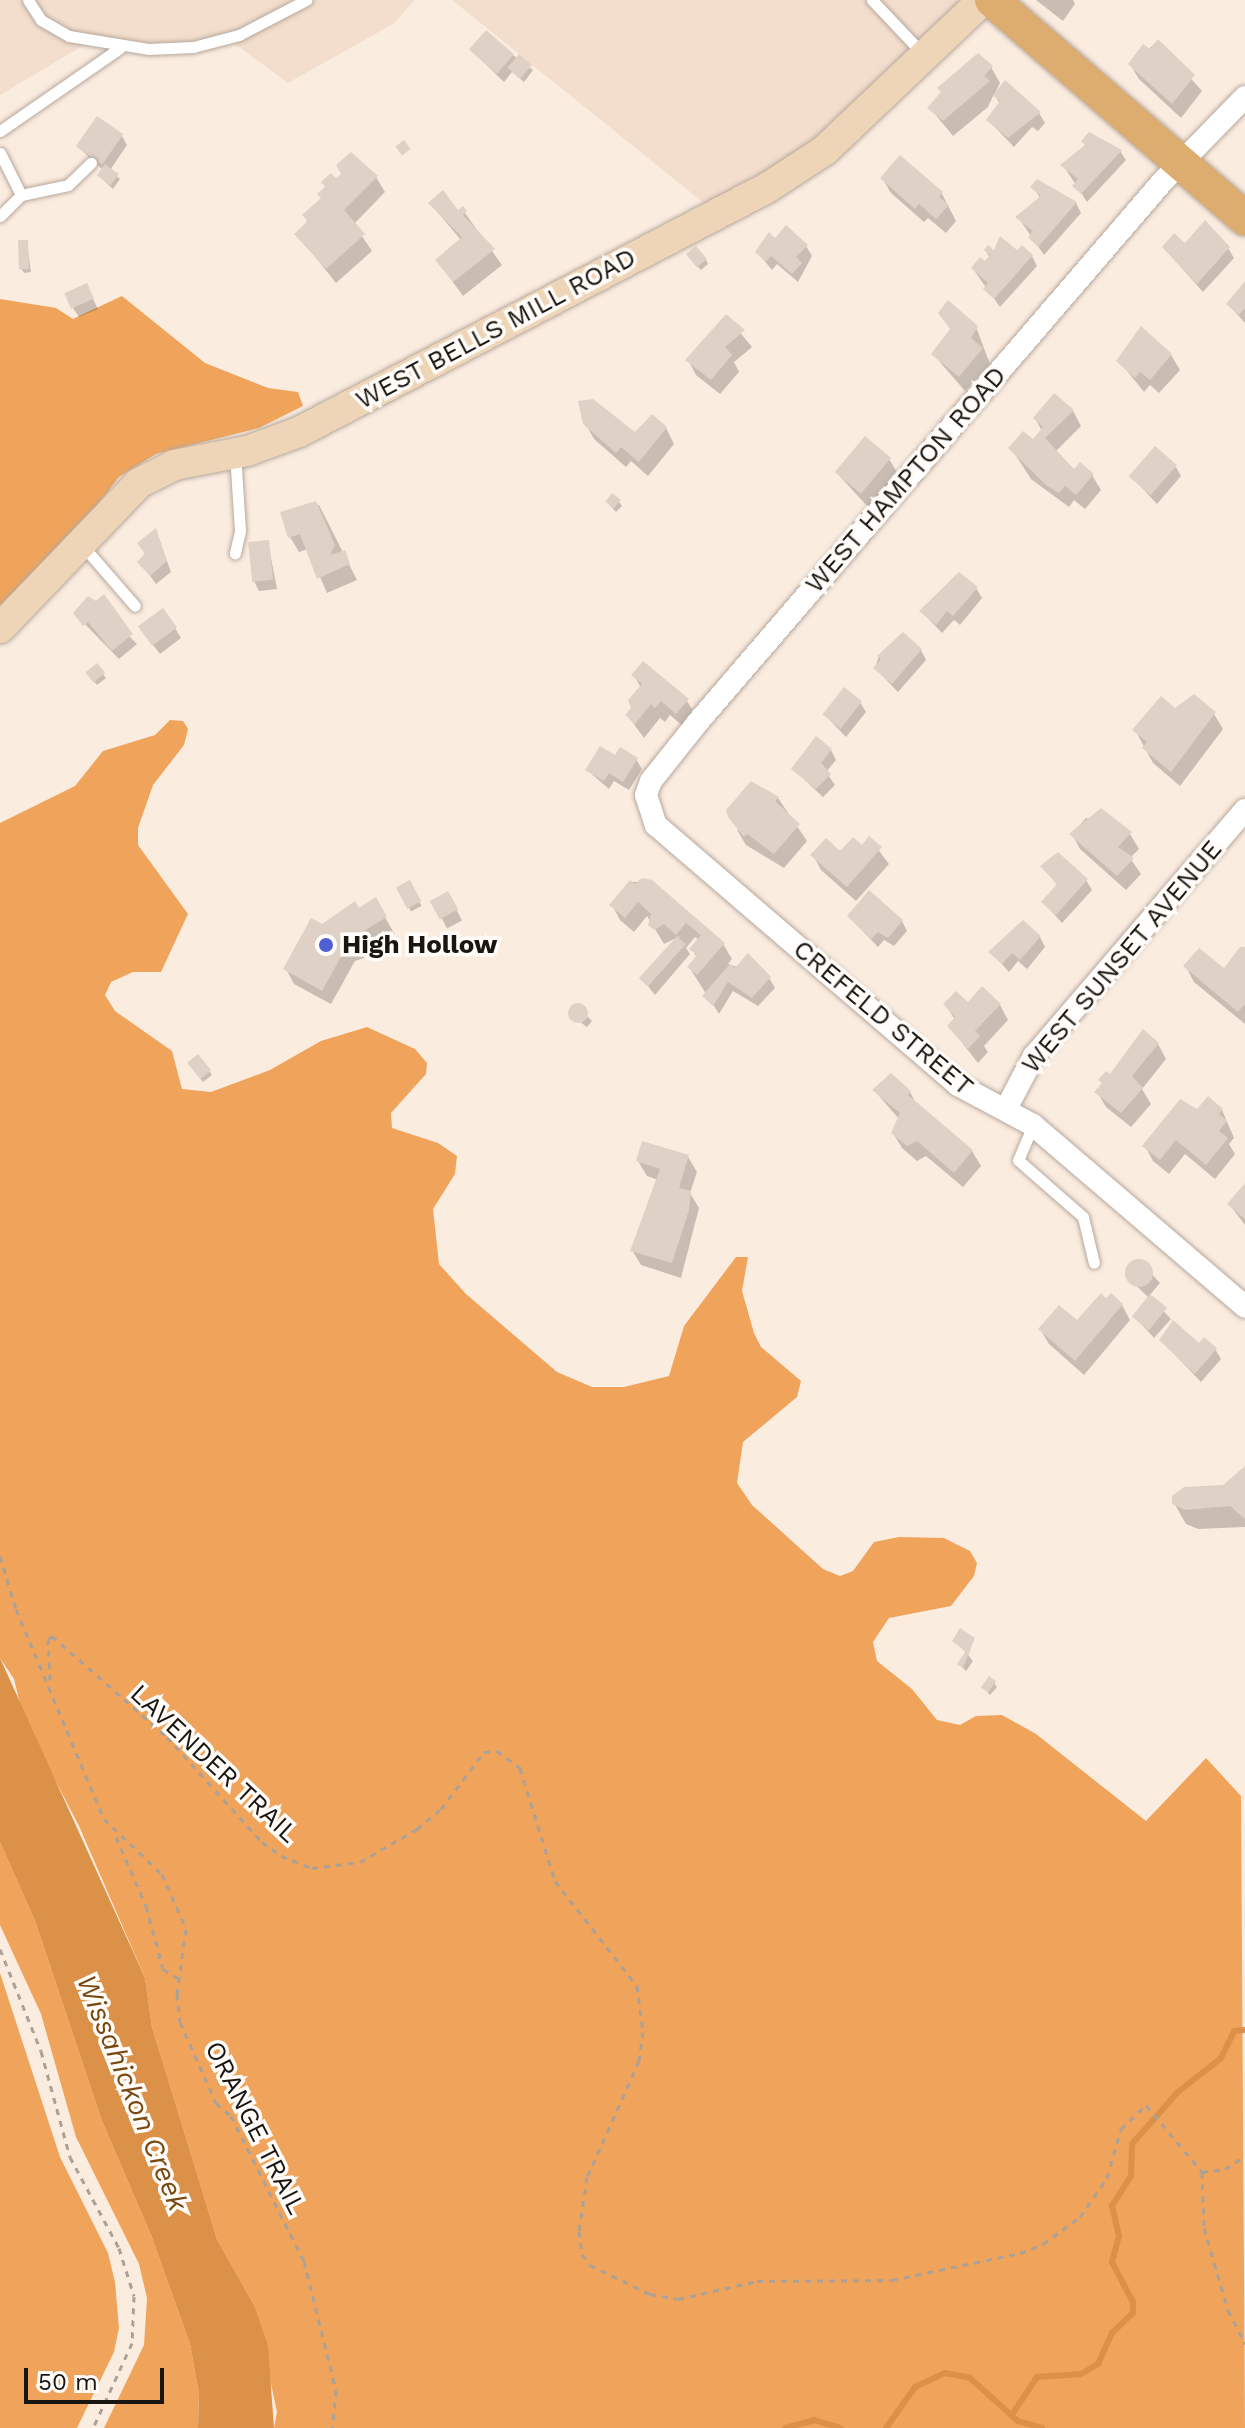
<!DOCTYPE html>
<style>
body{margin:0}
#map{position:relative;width:1245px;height:2428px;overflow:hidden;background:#fbece0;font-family:"Work Sans",sans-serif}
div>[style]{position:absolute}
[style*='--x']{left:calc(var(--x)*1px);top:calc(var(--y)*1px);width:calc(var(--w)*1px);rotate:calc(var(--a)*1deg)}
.built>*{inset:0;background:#f3decd}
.forest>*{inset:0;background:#f0a45b}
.water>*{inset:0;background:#db9148}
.shadow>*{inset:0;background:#0003;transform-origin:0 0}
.stream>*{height:6px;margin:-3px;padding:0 3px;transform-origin:3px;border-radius:3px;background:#db9148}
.building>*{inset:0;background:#dfd1c5;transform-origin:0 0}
.round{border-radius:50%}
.path>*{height:3px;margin-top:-1.5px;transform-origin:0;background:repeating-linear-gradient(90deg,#aca197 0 6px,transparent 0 12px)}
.roads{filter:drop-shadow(0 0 2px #b6a89c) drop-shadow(0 0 2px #b6a89c)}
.lane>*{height:11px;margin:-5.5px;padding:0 5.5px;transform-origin:5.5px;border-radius:5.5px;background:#fff}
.street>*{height:22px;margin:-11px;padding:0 11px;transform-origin:11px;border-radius:11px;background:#fff}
.secondary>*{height:30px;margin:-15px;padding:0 15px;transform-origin:15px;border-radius:15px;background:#eed5b7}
.primary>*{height:34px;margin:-17px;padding:0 17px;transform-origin:17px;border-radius:17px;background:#ddac6f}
.dots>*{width:22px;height:22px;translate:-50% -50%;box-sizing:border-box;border:4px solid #fffcf9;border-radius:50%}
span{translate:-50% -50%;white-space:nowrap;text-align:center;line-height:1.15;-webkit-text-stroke:7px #fffcf9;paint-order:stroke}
.street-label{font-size:26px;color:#191510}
.poi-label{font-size:26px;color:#191510;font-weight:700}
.left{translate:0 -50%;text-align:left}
.water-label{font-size:28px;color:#794811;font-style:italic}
.scale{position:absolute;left:24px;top:2368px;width:140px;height:36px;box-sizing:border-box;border:4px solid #191510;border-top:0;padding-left:10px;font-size:24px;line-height:28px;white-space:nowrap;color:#191510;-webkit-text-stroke:6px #fffcf9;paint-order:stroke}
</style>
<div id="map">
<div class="built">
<div style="clip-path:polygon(0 0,415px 0,393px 24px,288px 83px,231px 41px,125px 51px,84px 45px,0 95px)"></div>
<div style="clip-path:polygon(452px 0,956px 0,961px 5px,795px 157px,705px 204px)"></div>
</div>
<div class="forest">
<div style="clip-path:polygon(122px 296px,205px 363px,268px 388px,298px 392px,303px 406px,259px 428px,156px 454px,119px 477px,74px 536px,0 606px,0 299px,56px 308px,73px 319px)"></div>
<div style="clip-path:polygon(170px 720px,183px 721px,188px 729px,184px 745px,153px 785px,138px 828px,138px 845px,188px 914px,161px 972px,133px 972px,111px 982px,105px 995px,115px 1011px,172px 1051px,182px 1089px,211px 1092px,270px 1070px,321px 1041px,367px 1027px,415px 1049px,427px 1063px,426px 1074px,391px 1113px,392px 1128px,438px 1143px,457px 1156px,455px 1174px,433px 1209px,439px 1264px,466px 1294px,557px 1372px,592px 1387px,624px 1387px,669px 1376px,684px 1326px,736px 1257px,748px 1257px,742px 1291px,754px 1333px,761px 1347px,801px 1381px,797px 1397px,743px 1442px,737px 1483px,752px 1505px,823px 1569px,840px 1576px,853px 1571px,874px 1542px,899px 1537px,944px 1538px,970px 1551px,977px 1563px,974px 1576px,951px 1606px,889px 1618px,873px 1642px,877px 1661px,912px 1689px,937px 1720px,960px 1725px,976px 1716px,1002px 1715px,1036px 1734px,1146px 1821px,1206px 1758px,1241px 1796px,1245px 2428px,274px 2428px,277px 2412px,254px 2305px,217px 2239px,152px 2027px,145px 1978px,79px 1826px,24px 1720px,14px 1679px,0 1658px,0 823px,75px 786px,103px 751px,155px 735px)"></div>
<div style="clip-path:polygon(0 1842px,35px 1921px,102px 2121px,151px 2235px,190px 2344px,199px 2394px,198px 2428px,104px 2428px,144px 2345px,147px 2298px,139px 2264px,76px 2137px,41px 2014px,0 1925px)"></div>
<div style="clip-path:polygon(0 1973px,60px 2157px,108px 2253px,115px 2282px,119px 2328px,114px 2352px,77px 2428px,0 2428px)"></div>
</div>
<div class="water">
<div style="clip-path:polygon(0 1658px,145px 1978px,152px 2027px,217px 2239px,254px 2305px,268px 2346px,274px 2428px,198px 2428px,199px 2394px,190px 2344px,151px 2235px,102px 2121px,35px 1921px,0 1842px)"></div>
</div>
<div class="shadow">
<div style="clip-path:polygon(1036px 0,1073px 0,1075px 4px,1063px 21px)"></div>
<div style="clip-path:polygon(1158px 41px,1202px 91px,1181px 118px,1139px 79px,1130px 64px)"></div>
<div style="clip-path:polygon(472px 51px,513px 55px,533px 70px,524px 82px,512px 72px,504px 82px)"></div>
<div style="clip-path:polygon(991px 67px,1000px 83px,995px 93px,1039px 113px,1045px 123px,1038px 131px,1032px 127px,1014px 147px,988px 120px,1000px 104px,994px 94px,988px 107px,953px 136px,930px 108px)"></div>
<div style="clip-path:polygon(122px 136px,127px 145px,110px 170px,120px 179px,113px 189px,99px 176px,103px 170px,77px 146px)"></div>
<div style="clip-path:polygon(1120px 151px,1126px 160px,1087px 202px,1063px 165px)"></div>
<div style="clip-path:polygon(900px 158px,942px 194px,956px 221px,946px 233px,928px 218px,924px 222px,891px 193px,882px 178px)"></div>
<div style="clip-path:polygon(343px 175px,376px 177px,385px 192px,354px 224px,372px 251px,336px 283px,297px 234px)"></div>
<div style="clip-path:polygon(1033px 187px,1076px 203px,1081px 213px,1044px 255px,1018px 217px,1041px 199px)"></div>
<div style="clip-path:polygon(430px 203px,465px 213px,502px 265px,463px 296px,437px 260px,461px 240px)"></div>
<div style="clip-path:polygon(775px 241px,806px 246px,812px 256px,798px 282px,777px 264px,772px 270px,757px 252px)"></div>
<div style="clip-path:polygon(27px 243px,31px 272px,24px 273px,21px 268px)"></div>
<div style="clip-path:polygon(1185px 246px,1228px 248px,1234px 258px,1203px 292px,1164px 248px)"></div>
<div style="clip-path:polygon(986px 251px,1032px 256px,1037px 266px,1000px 307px,973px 269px,990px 258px)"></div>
<div style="clip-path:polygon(691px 259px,706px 260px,708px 264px,701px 270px)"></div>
<div style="clip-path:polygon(1245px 284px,1245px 323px,1228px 304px)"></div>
<div style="clip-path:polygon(91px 295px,98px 309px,79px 317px,73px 308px)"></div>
<div style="clip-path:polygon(727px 317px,752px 347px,734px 362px,739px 372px,720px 394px,696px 375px,688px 360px)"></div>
<div style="clip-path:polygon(976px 327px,990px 364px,965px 391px,933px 354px,951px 331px)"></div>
<div style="clip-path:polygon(1171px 355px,1180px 370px,1159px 393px,1150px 385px,1144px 392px,1119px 361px)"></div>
<div style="clip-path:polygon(1073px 411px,1081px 426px,1055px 452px,1074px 472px,1092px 475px,1101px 490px,1085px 509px,1074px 500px,1069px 507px,1031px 479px,1011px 448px,1033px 442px,1042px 431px,1035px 418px)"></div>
<div style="clip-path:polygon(585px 423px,635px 435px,666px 428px,674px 444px,648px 476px,631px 461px,626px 467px,594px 439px)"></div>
<div style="clip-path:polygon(889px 459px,898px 474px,868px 507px,836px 472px)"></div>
<div style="clip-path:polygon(1176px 467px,1181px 476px,1157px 504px,1132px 477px)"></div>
<div style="clip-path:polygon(607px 502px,619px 502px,622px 506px,616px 512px)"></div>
<div style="clip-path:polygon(306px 504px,319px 505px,357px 580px,327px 593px,308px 549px,299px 552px,290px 537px)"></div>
<div style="clip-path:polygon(156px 531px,171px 572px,156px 584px,140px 562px)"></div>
<div style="clip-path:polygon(268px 542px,277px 589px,259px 591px,254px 581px)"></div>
<div style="clip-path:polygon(976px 588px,982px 598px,960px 625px,954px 620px,942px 633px,922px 612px)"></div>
<div style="clip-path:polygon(96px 603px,137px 644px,119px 659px,75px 614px)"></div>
<div style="clip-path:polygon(175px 628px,181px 638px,160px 654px,147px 637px)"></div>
<div style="clip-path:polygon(921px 650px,926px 660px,898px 692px,875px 668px,879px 656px)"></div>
<div style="clip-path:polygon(96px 666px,106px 678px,97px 685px,90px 677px)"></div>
<div style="clip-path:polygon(634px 675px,687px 701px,696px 716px,685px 728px,670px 715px,665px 722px,660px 718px,644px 738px,628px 716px,641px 688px)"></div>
<div style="clip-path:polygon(860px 702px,866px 712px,846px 737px,824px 714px)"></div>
<div style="clip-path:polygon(1175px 710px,1214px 714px,1223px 729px,1180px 786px,1153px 763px,1135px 730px)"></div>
<div style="clip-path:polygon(831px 750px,836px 760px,826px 772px,835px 785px,823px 797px,793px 769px)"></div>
<div style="clip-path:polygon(615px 757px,636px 759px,642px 769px,629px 790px,614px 781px,609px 789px,587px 770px)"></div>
<div style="clip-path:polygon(778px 798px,807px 841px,784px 868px,746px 845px,737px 830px)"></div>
<div style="clip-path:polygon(1086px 818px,1130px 834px,1139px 849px,1130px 858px,1141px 874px,1126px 890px,1080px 849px,1072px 834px)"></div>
<div style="clip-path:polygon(870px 839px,889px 864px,856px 901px,821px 870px,813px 855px,862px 847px)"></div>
<div style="clip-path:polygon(1043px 866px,1086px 880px,1092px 890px,1062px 923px,1043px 902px,1058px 886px)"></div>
<div style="clip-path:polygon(631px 882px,651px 882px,723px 944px,732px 959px,728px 964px,769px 978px,775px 988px,758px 1006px,733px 991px,719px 1014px,689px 967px,697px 958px,692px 949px,699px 940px,695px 937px,686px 948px,690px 954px,655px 995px,643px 980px,680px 936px,664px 944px,647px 916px,634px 932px,620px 920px,612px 905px)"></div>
<div style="left:409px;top:883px;width:26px;height:12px;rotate:61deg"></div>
<div style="left:448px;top:894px;width:30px;height:17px;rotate:62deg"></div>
<div style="clip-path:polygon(375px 900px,394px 933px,363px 952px,364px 958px,355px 961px,331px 1004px,294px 984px,286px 969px,322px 926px)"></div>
<div style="clip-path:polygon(849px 917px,902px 921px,907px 931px,894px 946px,884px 940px,878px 947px)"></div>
<div style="clip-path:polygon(1040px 937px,1045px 947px,1027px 969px,1018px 961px,1009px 972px,991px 952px)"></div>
<div style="clip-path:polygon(1245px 949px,1245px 1024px,1194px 982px,1186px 967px,1224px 971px)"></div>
<div style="clip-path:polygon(575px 1004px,592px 1021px,587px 1027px,570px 1015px)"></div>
<div style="clip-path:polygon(946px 1005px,1000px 1005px,1008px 1020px,984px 1046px,988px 1052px,978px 1063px,949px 1026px,955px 1020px)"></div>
<div style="clip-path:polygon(1158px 1044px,1166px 1059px,1142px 1089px,1151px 1104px,1131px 1127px,1106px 1107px,1097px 1092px)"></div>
<div style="clip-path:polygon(198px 1057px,212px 1075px,203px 1082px,192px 1067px)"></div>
<div style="clip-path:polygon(874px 1090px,910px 1092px,918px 1107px,972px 1151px,981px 1166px,963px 1187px,926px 1156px,917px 1161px,902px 1148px,893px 1133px,899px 1119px)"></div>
<div style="clip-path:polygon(1222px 1110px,1234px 1138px,1229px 1144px,1235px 1154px,1215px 1179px,1185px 1154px,1169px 1174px,1153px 1161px,1145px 1146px,1197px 1112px)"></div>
<div style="clip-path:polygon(688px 1157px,697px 1172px,690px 1193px,699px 1208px,681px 1278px,641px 1265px,632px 1250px,658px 1180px,647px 1176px,638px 1161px)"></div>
<div style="clip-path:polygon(1245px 1186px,1245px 1225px,1229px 1204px)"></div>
<div style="clip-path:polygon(1138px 1259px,1160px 1283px,1149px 1296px,1171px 1319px,1154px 1338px,1134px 1316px,1149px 1298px,1127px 1277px)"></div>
<div style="clip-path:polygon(1122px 1305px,1130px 1320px,1084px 1375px,1049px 1344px,1040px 1329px,1077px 1323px)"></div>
<div style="clip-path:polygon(1161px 1340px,1215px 1349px,1221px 1359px,1201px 1382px)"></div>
<div style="clip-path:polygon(1245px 1467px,1245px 1527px,1198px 1529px,1186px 1524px,1174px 1503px,1224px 1486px)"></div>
<div style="clip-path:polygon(973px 1639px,968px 1655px,973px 1661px,966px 1671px,959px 1664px,967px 1653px,954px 1641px)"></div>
<div style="clip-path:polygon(994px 1683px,997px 1687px,990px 1695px,983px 1687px)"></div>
</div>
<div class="stream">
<div style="--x:1013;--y:2413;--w:43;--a:-56.3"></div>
<div style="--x:1037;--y:2377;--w:44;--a:-3.9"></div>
<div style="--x:1081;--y:2374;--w:20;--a:-30"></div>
<div style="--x:1098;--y:2364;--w:34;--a:-66"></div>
<div style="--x:1112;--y:2333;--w:29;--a:-44"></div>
<div style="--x:1133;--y:2313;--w:11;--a:-90"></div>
<div style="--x:1133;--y:2302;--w:45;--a:-117.7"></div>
<div style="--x:1112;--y:2262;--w:27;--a:-75"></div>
<div style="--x:1119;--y:2236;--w:31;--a:-103"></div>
<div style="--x:1112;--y:2206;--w:36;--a:-58"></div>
<div style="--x:1131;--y:2176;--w:32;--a:-88"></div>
<div style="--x:1132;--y:2144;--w:69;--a:-48.5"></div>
<div style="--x:1178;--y:2092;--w:55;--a:-38.3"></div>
<div style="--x:1221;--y:2058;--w:30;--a:-64"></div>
<div style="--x:1234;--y:2031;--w:11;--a:-5"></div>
<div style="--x:785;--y:2428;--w:30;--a:-15"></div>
<div style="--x:814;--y:2420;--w:28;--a:17"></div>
<div style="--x:886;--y:2428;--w:50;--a:-54.7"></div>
<div style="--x:915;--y:2387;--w:33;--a:-25"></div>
<div style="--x:945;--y:2373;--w:25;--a:11"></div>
<div style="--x:970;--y:2378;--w:64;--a:41.9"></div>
<div style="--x:1018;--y:2421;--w:25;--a:16"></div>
</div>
<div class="building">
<div style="left:486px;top:30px;width:37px;height:26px;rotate:41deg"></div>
<div style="clip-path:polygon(1158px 39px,1195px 75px,1172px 104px,1128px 64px,1143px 44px,1150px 49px)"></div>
<div style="clip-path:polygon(978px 53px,993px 66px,984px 76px,990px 81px,943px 121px,927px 108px,941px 92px,937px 88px)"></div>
<div style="left:519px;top:54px;width:17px;height:18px;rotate:40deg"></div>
<div style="clip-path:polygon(1005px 80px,1041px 112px,1008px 138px,986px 120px,1000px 101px,993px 95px)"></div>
<div style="left:97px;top:116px;width:32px;height:37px;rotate:35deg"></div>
<div style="clip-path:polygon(1089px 132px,1122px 150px,1081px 194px,1072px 186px,1078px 179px,1060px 165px,1085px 145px,1081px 141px)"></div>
<div style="left:404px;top:140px;width:11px;height:11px;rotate:52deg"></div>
<div style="clip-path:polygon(351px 152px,378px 176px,344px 210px,365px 234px,326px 269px,294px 234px,308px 221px,302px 215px,321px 198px,317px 194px,325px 187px,321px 182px,331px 173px,336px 178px,341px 174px,336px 165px)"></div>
<div style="clip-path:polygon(900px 155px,943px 192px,939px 197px,949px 205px,936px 219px,919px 204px,915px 209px,880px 178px)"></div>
<div style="left:105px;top:164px;width:17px;height:14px;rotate:36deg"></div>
<div style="clip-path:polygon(1037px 179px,1077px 202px,1038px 247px,1028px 237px,1033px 231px,1015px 217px,1041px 196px,1030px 187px)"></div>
<div style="clip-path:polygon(443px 190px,458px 210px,463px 206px,467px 211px,463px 215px,495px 249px,453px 282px,435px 260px,462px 237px,428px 203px)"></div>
<div style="clip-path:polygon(1205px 220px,1230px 247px,1197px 284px,1162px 247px,1174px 233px,1185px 243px)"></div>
<div style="clip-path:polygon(786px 225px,808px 245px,796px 257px,802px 263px,792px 274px,771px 256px,766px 262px,755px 252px,769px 232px,775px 238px)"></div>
<div style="clip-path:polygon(1000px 236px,1017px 250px,1022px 245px,1033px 255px,994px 299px,983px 289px,988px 283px,971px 268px,980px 257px,985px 261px,990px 255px,984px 250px,988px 245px,994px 250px)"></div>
<div style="left:28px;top:240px;width:29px;height:10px;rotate:88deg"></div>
<div style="left:696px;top:246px;width:17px;height:13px;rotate:50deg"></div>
<div style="clip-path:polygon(1245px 281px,1245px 308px,1239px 315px,1226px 304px)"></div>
<div style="left:87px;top:283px;width:17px;height:25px;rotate:66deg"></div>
<div style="clip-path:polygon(948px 300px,978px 326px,971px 338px,983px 348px,959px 377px,931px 354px,950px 329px,938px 313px)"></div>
<div style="clip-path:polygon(726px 314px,745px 330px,725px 347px,732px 355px,711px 380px,685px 360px)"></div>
<div style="clip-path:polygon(1141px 326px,1172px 354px,1150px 380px,1140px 372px,1135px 378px,1116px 361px)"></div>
<div style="clip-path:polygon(1054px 393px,1074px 410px,1045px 438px,1074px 469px,1080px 462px,1094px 474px,1076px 495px,1065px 486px,1059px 493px,1047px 486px,1008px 448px,1023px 431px,1033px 439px,1043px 427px,1033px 418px)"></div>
<div style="clip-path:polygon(593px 399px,635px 432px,652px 414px,667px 427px,639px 462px,621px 447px,616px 453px,583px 424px,578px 401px)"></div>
<div style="left:865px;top:436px;width:34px;height:47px;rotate:40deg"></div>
<div style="left:1155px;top:446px;width:29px;height:40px;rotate:41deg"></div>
<div style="left:612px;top:493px;width:11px;height:11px;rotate:38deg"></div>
<div style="clip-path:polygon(316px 501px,335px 545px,330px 555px,345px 550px,350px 564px,317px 579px,300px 534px,288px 538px,280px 512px)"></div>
<div style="clip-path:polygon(156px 528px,167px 561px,150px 576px,137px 562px,145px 554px,137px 543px)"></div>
<div style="left:269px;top:540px;width:40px;height:21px;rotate:84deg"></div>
<div style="clip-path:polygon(959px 572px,978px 587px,953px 616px,947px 611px,936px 625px,919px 611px)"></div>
<div style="clip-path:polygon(104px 594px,133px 634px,112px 651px,88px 622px,83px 626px,73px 613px,88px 596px,96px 601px)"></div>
<div style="left:163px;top:608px;width:24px;height:31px;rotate:54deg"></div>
<div style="clip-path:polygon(903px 632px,922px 649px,892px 684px,873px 668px,881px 659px,877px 656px)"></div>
<div style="clip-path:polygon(643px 661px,689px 699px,676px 714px,661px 701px,655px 708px,651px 704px,635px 724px,625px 715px,631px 708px,628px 700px,642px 684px,631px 675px)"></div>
<div style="left:97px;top:663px;width:13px;height:15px;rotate:51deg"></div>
<div style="left:844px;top:687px;width:23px;height:35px;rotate:38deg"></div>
<div style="clip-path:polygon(1194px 694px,1216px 712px,1171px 772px,1142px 748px,1147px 742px,1132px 730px,1161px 696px,1175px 708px)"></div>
<div style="clip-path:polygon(816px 736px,832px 749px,821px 763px,831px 774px,816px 789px,791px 769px)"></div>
<div style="clip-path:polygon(600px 746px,615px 755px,620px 747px,638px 758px,623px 782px,609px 773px,604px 781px,585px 770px)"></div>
<div style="clip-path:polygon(751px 781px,779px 797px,775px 801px,800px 824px,774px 854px,747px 834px,744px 837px,728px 817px,726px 810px)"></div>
<div style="clip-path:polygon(1101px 808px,1132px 832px,1118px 847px,1134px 858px,1117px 876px,1069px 834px)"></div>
<div style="clip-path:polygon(869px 836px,882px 847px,847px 887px,810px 855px,826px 838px,840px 851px,853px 837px,862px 845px)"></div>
<div style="clip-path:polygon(1058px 852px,1088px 879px,1056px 915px,1041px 902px,1057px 884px,1040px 866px)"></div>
<div style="clip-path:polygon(642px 878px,652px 880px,725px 943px,697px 975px,687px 967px,697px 955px,689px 949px,701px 935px,686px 923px,676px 935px,664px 924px,654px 930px,648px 925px,651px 914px,638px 902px,625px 918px,609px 905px,630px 880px,635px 884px)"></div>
<div style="left:410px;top:880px;width:24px;height:16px;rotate:62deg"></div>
<div style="clip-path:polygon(869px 890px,903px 920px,888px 938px,878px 932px,871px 939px,847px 916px)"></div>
<div style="left:448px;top:891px;width:21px;height:21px;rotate:61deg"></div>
<div style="clip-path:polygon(376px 897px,387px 917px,355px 936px,357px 943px,347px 946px,322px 991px,283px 969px,311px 918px,322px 924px,355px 901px,359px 908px)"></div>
<div style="clip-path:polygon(1023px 920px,1041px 936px,1020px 960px,1012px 953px,1002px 964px,988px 952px)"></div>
<div style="left:677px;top:936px;width:12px;height:57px;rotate:42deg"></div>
<div style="clip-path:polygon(1240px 947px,1245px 947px,1245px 1004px,1238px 1012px,1183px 966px,1199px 948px,1224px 968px)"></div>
<div style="clip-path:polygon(748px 953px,771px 977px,752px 998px,728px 982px,713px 1006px,702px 996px,730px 964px,735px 968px)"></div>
<div style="clip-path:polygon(982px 986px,1001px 1004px,975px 1031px,980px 1036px,968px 1049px,947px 1026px,955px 1017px,943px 1004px,956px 991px,968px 1002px)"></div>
<div class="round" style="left:568px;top:1003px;width:20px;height:20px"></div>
<div style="clip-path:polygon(1143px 1029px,1159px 1043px,1132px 1076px,1143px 1088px,1121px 1113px,1094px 1092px,1102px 1083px,1098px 1080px,1106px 1071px,1110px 1074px)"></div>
<div style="left:198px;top:1054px;width:21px;height:14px;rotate:51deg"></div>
<div style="clip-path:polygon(891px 1073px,911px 1091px,908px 1095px,973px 1150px,954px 1173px,917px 1141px,907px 1146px,891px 1133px,900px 1113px,872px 1090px)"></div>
<div style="clip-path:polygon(1208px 1096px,1223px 1109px,1219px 1114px,1227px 1121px,1219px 1131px,1228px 1138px,1206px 1165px,1176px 1140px,1160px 1160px,1142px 1146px,1180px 1099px,1197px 1109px)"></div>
<div style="clip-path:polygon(642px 1141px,689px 1155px,679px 1188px,691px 1191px,689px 1210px,672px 1263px,630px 1251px,660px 1169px,636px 1161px)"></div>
<div style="clip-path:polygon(1245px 1183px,1245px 1219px,1227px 1204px)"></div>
<div class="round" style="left:1125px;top:1259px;width:28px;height:28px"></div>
<div style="clip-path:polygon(1101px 1293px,1106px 1298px,1111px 1293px,1123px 1304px,1075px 1361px,1038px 1329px,1059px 1305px,1077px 1320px)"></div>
<div style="left:1150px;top:1294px;width:22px;height:29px;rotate:39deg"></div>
<div style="clip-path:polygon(1173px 1320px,1199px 1343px,1204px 1337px,1217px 1348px,1195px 1374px,1159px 1340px)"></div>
<div style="clip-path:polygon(1245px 1466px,1245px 1519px,1230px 1506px,1185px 1510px,1172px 1504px,1172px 1496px,1184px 1487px,1223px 1485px)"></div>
<div style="clip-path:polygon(960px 1628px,975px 1638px,963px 1668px,957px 1664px,966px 1651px,952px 1641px)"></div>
<div style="left:989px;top:1676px;width:9px;height:14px;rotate:36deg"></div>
</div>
<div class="path">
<div style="--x:0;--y:1556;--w:55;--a:73.2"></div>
<div style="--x:16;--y:1609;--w:228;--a:67.3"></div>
<div style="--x:104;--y:1819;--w:80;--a:43.5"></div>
<div style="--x:162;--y:1874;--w:60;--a:66.4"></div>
<div style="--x:186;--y:1929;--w:66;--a:97.9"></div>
<div style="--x:177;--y:1994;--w:28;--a:84"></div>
<div style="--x:180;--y:2022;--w:89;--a:66"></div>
<div style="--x:216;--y:2103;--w:20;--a:41"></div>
<div style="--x:231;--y:2116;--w:162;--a:63.3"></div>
<div style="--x:304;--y:2261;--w:133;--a:76.1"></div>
<div style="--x:336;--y:2390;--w:38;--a:95"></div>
<div style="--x:50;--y:1680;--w:40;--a:-92.9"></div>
<div style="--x:48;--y:1640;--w:6;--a:-45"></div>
<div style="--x:52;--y:1636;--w:153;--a:41.3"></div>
<div style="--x:167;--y:1737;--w:142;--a:47.9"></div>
<div style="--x:262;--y:1842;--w:24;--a:36"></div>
<div style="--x:281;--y:1856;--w:33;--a:21"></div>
<div style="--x:312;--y:1868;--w:48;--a:-7.1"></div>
<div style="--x:360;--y:1862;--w:66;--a:-30.1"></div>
<div style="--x:417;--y:1829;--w:31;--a:-40"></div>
<div style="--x:441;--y:1809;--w:71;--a:-53"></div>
<div style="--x:484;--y:1752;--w:13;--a:-4"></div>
<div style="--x:497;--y:1751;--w:29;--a:36"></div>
<div style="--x:520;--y:1768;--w:118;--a:72.8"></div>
<div style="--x:555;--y:1881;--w:133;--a:52"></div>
<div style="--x:637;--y:1986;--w:46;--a:82.6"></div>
<div style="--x:643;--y:2032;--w:29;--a:98"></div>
<div style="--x:639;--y:2061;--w:127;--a:114.1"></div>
<div style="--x:587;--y:2177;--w:55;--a:98.4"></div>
<div style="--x:579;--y:2231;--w:23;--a:83"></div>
<div style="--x:582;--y:2254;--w:14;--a:54"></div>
<div style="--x:590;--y:2265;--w:67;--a:25.8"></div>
<div style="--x:650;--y:2294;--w:28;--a:10"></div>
<div style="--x:678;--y:2299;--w:81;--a:-12.8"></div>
<div style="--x:757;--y:2281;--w:135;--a:-0.4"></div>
<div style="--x:892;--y:2280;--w:131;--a:-11.9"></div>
<div style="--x:1020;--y:2253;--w:25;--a:-21"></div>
<div style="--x:1043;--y:2244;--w:46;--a:-36.1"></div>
<div style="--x:1080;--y:2217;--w:47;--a:-55.3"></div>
<div style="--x:1107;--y:2178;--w:51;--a:-74.1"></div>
<div style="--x:1121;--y:2129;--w:35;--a:-44"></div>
<div style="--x:1146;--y:2105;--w:87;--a:50.1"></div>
<div style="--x:1202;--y:2172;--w:23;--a:-7"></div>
<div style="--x:1225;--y:2169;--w:24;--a:-33"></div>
<div style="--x:116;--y:1837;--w:75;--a:66.5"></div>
<div style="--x:146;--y:1906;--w:65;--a:74.9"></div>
<div style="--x:163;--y:1969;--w:19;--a:32"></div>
<div style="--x:0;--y:1949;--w:110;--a:68.1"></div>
<div style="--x:41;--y:2051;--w:110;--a:74.7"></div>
<div style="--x:70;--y:2157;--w:103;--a:61.7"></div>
<div style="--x:119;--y:2248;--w:50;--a:72.6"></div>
<div style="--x:134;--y:2296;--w:47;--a:92.4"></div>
<div style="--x:132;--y:2343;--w:94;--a:114.6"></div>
<div style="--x:1202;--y:2172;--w:56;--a:88"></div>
<div style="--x:1204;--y:2228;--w:85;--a:73.7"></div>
<div style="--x:1228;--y:2310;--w:38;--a:63"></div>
</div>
<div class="roads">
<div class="lane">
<div style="--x:28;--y:0;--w:24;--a:57"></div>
<div style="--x:41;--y:20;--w:32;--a:30"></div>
<div style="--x:69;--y:36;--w:80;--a:9.3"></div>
<div style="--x:148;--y:49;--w:45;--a:-2.5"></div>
<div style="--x:193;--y:47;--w:48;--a:-14.6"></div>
<div style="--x:239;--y:35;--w:76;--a:-27.6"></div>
<div style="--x:872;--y:0;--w:76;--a:46.6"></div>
<div style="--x:0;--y:131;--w:146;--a:-34.7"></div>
<div style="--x:0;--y:153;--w:47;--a:63.4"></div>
<div style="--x:0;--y:216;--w:30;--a:-45"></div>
<div style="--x:21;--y:195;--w:48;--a:-12"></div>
<div style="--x:68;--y:185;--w:32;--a:-44"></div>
<div style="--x:235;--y:453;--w:78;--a:86.3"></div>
<div style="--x:240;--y:531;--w:23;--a:103"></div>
<div style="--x:83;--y:546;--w:79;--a:49.1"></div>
<div style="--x:1033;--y:1125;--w:38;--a:113"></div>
<div style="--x:1018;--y:1160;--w:86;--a:41.2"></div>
<div style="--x:1083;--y:1217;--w:47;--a:76.6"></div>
</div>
<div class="street">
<div style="--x:1245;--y:97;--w:117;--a:134.3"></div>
<div style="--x:1163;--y:181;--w:713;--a:130.68"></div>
<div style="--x:698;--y:722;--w:75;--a:128.5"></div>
<div style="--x:651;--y:781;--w:15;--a:110"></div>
<div style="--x:646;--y:795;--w:32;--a:72"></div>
<div style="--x:656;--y:825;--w:399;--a:40.7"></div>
<div style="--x:958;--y:1085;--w:85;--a:28.1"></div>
<div style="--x:1033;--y:1125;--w:279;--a:40.6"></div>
<div style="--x:1006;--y:1109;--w:60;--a:-62.2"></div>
<div style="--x:1034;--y:1056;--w:324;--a:-49.4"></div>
</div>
<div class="secondary">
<div style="--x:0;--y:628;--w:201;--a:-46.2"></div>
<div style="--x:139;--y:483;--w:39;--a:-27"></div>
<div style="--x:174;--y:465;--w:74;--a:-10.9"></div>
<div style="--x:247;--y:451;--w:55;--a:-20.1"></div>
<div style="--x:299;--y:432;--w:528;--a:-27.54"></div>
<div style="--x:767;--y:188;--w:69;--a:-33.2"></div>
<div style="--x:825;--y:150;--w:218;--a:-43.5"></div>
</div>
<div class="primary">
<div style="--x:992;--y:0;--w:334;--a:40.8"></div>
</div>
</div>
<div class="dots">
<div style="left:326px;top:945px;background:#4e60d5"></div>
</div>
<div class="street-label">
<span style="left:496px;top:329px;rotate:-28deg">WEST BELLS MILL ROAD</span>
<span style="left:906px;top:480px;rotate:-49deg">WEST HAMPTON ROAD</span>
<span style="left:1122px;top:957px;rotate:-50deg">WEST SUNSET AVENUE</span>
<span style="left:883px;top:1018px;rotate:40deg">CREFELD STREET</span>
<span style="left:214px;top:1764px;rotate:43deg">LAVENDER TRAIL</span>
<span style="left:255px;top:2128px;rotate:63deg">ORANGE TRAIL</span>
</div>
<div class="poi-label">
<span class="left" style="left:342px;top:945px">High Hollow</span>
</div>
<div class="water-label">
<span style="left:132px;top:2093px;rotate:68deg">Wissahickon Creek</span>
</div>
<div class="scale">50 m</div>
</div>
